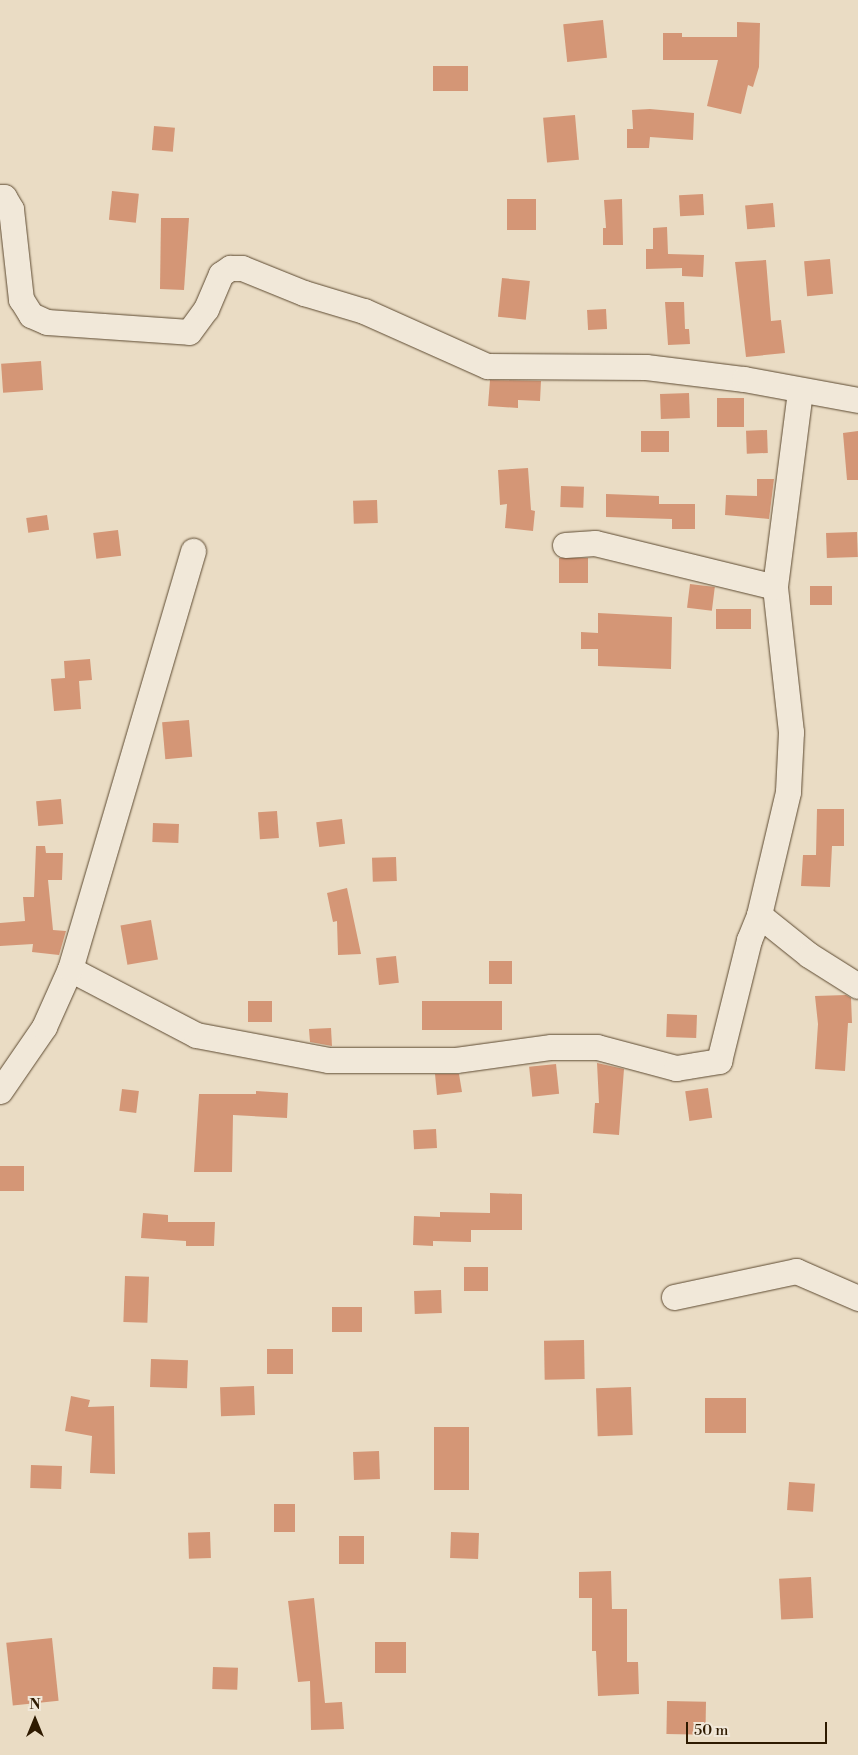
<!DOCTYPE html>
<style>
body{margin:0}
#map{position:relative;width:858px;height:1755px;overflow:hidden;background:#eadcc4;font-family:"Libre Bodoni",serif}
div>[style]{position:absolute}
[style*='--x']{left:calc(var(--x)*1px);top:calc(var(--y)*1px);width:calc(var(--w)*1px);rotate:calc(var(--a)*1deg)}
.building>*{inset:0;background:#d49676;transform-origin:0 0}
.roads{filter:drop-shadow(0 0 1px #5d4a31) drop-shadow(0 0 1px #5d4a31)}
.minor>*{height:25px;margin:-12.5px;padding:0 12.5px;transform-origin:12.5px;border-radius:12.5px;background:#f1e8d9}
span{translate:-50% -50%;white-space:nowrap;text-align:center;line-height:1.15;-webkit-text-stroke:4px #f1e8d9;paint-order:stroke}
.north{position:absolute;left:10px;top:1695px;width:50px;height:50px;-webkit-text-stroke:4px #f1e8d9;paint-order:stroke;rotate:0deg;font-size:14px;font-weight:700;line-height:20px;text-align:center;color:#2e1a00}
.north::after{content:'';display:block;margin:auto;width:18px;height:22px;background:#2e1a00;clip-path:polygon(50% 0,100% 100%,50% 72%,0 100%)}
.scale{position:absolute;left:686px;top:1722px;width:141px;height:22px;box-sizing:border-box;border:2px solid #2e1a00;border-top:0;padding-left:6px;font-size:15px;line-height:18px;white-space:nowrap;color:#2e1a00;-webkit-text-stroke:4px #f1e8d9;paint-order:stroke}
</style>
<div id="map">
<div class="building">
<div style="left:603px;top:20px;width:38px;height:40px;rotate:84deg"></div>
<div style="clip-path:polygon(737px 22px,760px 23px,759px 67px,753px 87px,748px 85px,741px 114px,707px 106px,718px 60px,663px 60px,663px 33px,682px 33px,682px 37px,737px 37px)"></div>
<div style="left:433px;top:66px;width:35px;height:25px"></div>
<div style="clip-path:polygon(650px 109px,694px 113px,693px 140px,650px 137px,649px 148px,627px 148px,627px 129px,633px 129px,632px 110px)"></div>
<div style="left:575px;top:115px;width:45px;height:32px;rotate:85deg"></div>
<div style="left:154px;top:126px;width:21px;height:24px;rotate:5deg"></div>
<div style="left:112px;top:191px;width:27px;height:29px;rotate:6deg"></div>
<div style="left:703px;top:194px;width:21px;height:24px;rotate:87deg"></div>
<div style="left:507px;top:199px;width:29px;height:31px"></div>
<div style="clip-path:polygon(622px 199px,623px 245px,603px 245px,603px 228px,606px 228px,604px 200px)"></div>
<div style="left:773px;top:203px;width:24px;height:28px;rotate:85deg"></div>
<div style="clip-path:polygon(161px 218px,189px 218px,184px 290px,160px 289px)"></div>
<div style="clip-path:polygon(667px 227px,668px 254px,704px 255px,703px 277px,682px 276px,682px 268px,646px 269px,646px 249px,653px 249px,653px 228px)"></div>
<div style="left:830px;top:259px;width:35px;height:26px;rotate:85deg"></div>
<div style="clip-path:polygon(766px 260px,771px 321px,781px 320px,785px 353px,746px 357px,735px 262px)"></div>
<div style="left:502px;top:278px;width:28px;height:39px;rotate:6deg"></div>
<div style="clip-path:polygon(665px 302px,684px 302px,685px 329px,689px 329px,690px 344px,668px 345px)"></div>
<div style="left:606px;top:309px;width:20px;height:19px;rotate:87deg"></div>
<div style="left:41px;top:361px;width:29px;height:40px;rotate:86deg"></div>
<div style="clip-path:polygon(490px 380px,541px 381px,540px 401px,518px 400px,518px 408px,488px 406px)"></div>
<div style="left:689px;top:393px;width:25px;height:29px;rotate:88deg"></div>
<div style="left:717px;top:398px;width:27px;height:29px"></div>
<div style="left:767px;top:430px;width:23px;height:21px;rotate:88deg"></div>
<div style="left:641px;top:431px;width:28px;height:21px"></div>
<div style="clip-path:polygon(858px 431px,858px 480px,847px 480px,843px 433px)"></div>
<div style="clip-path:polygon(528px 468px,531px 510px,535px 511px,533px 531px,505px 528px,507px 504px,500px 505px,498px 470px)"></div>
<div style="clip-path:polygon(757px 479px,774px 479px,769px 519px,725px 515px,726px 495px,757px 496px)"></div>
<div style="left:561px;top:486px;width:23px;height:21px;rotate:2deg"></div>
<div style="clip-path:polygon(606px 494px,659px 496px,659px 504px,695px 504px,695px 529px,672px 529px,672px 519px,606px 517px)"></div>
<div style="left:377px;top:500px;width:23px;height:24px;rotate:88deg"></div>
<div style="left:47px;top:515px;width:15px;height:21px;rotate:82deg"></div>
<div style="left:118px;top:530px;width:26px;height:25px;rotate:83deg"></div>
<div style="left:857px;top:532px;width:25px;height:31px;rotate:88deg"></div>
<div style="left:559px;top:558px;width:29px;height:25px"></div>
<div style="left:690px;top:584px;width:25px;height:24px;rotate:7deg"></div>
<div style="left:810px;top:586px;width:22px;height:19px"></div>
<div style="left:751px;top:609px;width:20px;height:35px;rotate:90deg"></div>
<div style="clip-path:polygon(598px 613px,672px 617px,671px 669px,598px 666px,598px 649px,581px 649px,581px 632px,598px 633px)"></div>
<div style="clip-path:polygon(90px 659px,92px 680px,79px 681px,81px 709px,54px 711px,51px 679px,65px 678px,64px 661px)"></div>
<div style="left:189px;top:720px;width:37px;height:27px;rotate:85deg"></div>
<div style="left:61px;top:799px;width:25px;height:25px;rotate:85deg"></div>
<div style="clip-path:polygon(817px 809px,844px 809px,844px 846px,832px 846px,830px 887px,801px 886px,803px 855px,816px 855px)"></div>
<div style="left:277px;top:811px;width:27px;height:19px;rotate:86deg"></div>
<div style="left:342px;top:819px;width:25px;height:26px;rotate:83deg"></div>
<div style="left:153px;top:823px;width:26px;height:19px;rotate:2deg"></div>
<div style="clip-path:polygon(36px 846px,45px 846px,46px 853px,63px 853px,62px 880px,48px 880px,53px 930px,66px 931px,59px 955px,32px 952px,33px 944px,0 946px,0 923px,25px 921px,23px 897px,34px 897px)"></div>
<div style="left:396px;top:857px;width:24px;height:24px;rotate:88deg"></div>
<div style="clip-path:polygon(347px 888px,361px 954px,338px 955px,337px 921px,333px 922px,327px 893px)"></div>
<div style="left:151px;top:920px;width:40px;height:31px;rotate:80deg"></div>
<div style="left:396px;top:956px;width:27px;height:20px;rotate:84deg"></div>
<div style="left:489px;top:961px;width:23px;height:23px"></div>
<div style="clip-path:polygon(846px 995px,851px 998px,852px 1023px,848px 1023px,845px 1071px,815px 1069px,818px 1024px,815px 996px)"></div>
<div style="left:248px;top:1001px;width:24px;height:21px"></div>
<div style="left:502px;top:1001px;width:29px;height:80px;rotate:90deg"></div>
<div style="left:667px;top:1014px;width:30px;height:23px;rotate:2deg"></div>
<div style="clip-path:polygon(331px 1028px,332px 1046px,310px 1042px,309px 1029px)"></div>
<div style="clip-path:polygon(597px 1063px,624px 1069px,619px 1135px,593px 1133px,595px 1103px,599px 1103px)"></div>
<div style="left:556px;top:1064px;width:30px;height:27px;rotate:84deg"></div>
<div style="clip-path:polygon(435px 1074px,459px 1074px,462px 1092px,437px 1095px)"></div>
<div style="left:708px;top:1088px;width:30px;height:23px;rotate:82deg"></div>
<div style="left:122px;top:1089px;width:17px;height:22px;rotate:7deg"></div>
<div style="clip-path:polygon(256px 1091px,288px 1093px,287px 1118px,233px 1115px,232px 1172px,194px 1172px,199px 1094px,256px 1094px)"></div>
<div style="left:436px;top:1129px;width:19px;height:23px;rotate:87deg"></div>
<div style="left:24px;top:1166px;width:25px;height:24px;rotate:90deg"></div>
<div style="clip-path:polygon(490px 1193px,522px 1194px,522px 1230px,471px 1230px,471px 1242px,433px 1241px,433px 1246px,413px 1245px,414px 1216px,440px 1217px,440px 1212px,490px 1213px)"></div>
<div style="clip-path:polygon(143px 1213px,168px 1215px,168px 1222px,215px 1222px,214px 1246px,186px 1246px,186px 1241px,141px 1238px)"></div>
<div style="left:464px;top:1267px;width:24px;height:24px"></div>
<div style="left:125px;top:1276px;width:24px;height:46px;rotate:2deg"></div>
<div style="left:441px;top:1290px;width:23px;height:27px;rotate:88deg"></div>
<div style="left:332px;top:1307px;width:30px;height:25px"></div>
<div style="left:584px;top:1340px;width:39px;height:40px;rotate:89deg"></div>
<div style="left:267px;top:1349px;width:26px;height:25px"></div>
<div style="left:151px;top:1359px;width:37px;height:28px;rotate:2deg"></div>
<div style="left:254px;top:1386px;width:29px;height:34px;rotate:88deg"></div>
<div style="left:631px;top:1387px;width:48px;height:35px;rotate:88deg"></div>
<div style="clip-path:polygon(71px 1396px,90px 1400px,88px 1407px,114px 1406px,115px 1474px,90px 1473px,92px 1436px,65px 1431px)"></div>
<div style="left:705px;top:1398px;width:41px;height:35px"></div>
<div style="left:434px;top:1427px;width:35px;height:63px"></div>
<div style="left:379px;top:1451px;width:28px;height:26px;rotate:88deg"></div>
<div style="left:31px;top:1465px;width:31px;height:23px;rotate:2deg"></div>
<div style="left:789px;top:1482px;width:26px;height:28px;rotate:4deg"></div>
<div style="left:274px;top:1504px;width:21px;height:28px"></div>
<div style="left:210px;top:1532px;width:26px;height:22px;rotate:88deg"></div>
<div style="left:451px;top:1532px;width:28px;height:26px;rotate:2deg"></div>
<div style="left:339px;top:1536px;width:25px;height:28px"></div>
<div style="clip-path:polygon(611px 1571px,612px 1609px,627px 1609px,627px 1662px,638px 1662px,639px 1694px,598px 1696px,596px 1651px,592px 1651px,592px 1598px,579px 1598px,579px 1572px)"></div>
<div style="left:811px;top:1577px;width:41px;height:32px;rotate:87deg"></div>
<div style="clip-path:polygon(314px 1598px,325px 1703px,342px 1702px,344px 1729px,311px 1730px,310px 1681px,298px 1682px,288px 1601px)"></div>
<div style="left:52px;top:1638px;width:63px;height:46px;rotate:84deg"></div>
<div style="left:375px;top:1642px;width:31px;height:31px"></div>
<div style="left:213px;top:1667px;width:25px;height:22px;rotate:2deg"></div>
<div style="left:667px;top:1701px;width:39px;height:33px;rotate:1deg"></div>
</div>
<div class="roads">
<div class="minor">
<div style="--x:0;--y:197;--w:4;--a:0"></div>
<div style="--x:4;--y:197;--w:14;--a:60"></div>
<div style="--x:11;--y:209;--w:91;--a:83.7"></div>
<div style="--x:21;--y:299;--w:19;--a:58"></div>
<div style="--x:31;--y:315;--w:17;--a:24"></div>
<div style="--x:47;--y:322;--w:142;--a:4"></div>
<div style="--x:189;--y:332;--w:29;--a:-54"></div>
<div style="--x:206;--y:309;--w:38;--a:-67"></div>
<div style="--x:221;--y:274;--w:11;--a:-34"></div>
<div style="--x:230;--y:268;--w:12;--a:0"></div>
<div style="--x:242;--y:268;--w:67;--a:22"></div>
<div style="--x:304;--y:293;--w:63;--a:16.7"></div>
<div style="--x:364;--y:311;--w:135;--a:24.1"></div>
<div style="--x:487;--y:366;--w:159;--a:0.4"></div>
<div style="--x:646;--y:367;--w:99;--a:7"></div>
<div style="--x:744;--y:379;--w:116;--a:10.4"></div>
<div style="--x:800;--y:391;--w:198;--a:97.3"></div>
<div style="--x:775;--y:587;--w:146;--a:83.7"></div>
<div style="--x:791;--y:732;--w:60;--a:92.9"></div>
<div style="--x:788;--y:792;--w:126;--a:103.3"></div>
<div style="--x:759;--y:915;--w:64;--a:38.7"></div>
<div style="--x:809;--y:955;--w:58;--a:32.3"></div>
<div style="--x:565;--y:545;--w:30;--a:-4"></div>
<div style="--x:595;--y:543;--w:185;--a:13.7"></div>
<div style="--x:70;--y:969;--w:142;--a:27.6"></div>
<div style="--x:196;--y:1035;--w:134;--a:10.7"></div>
<div style="--x:328;--y:1060;--w:128;--a:0"></div>
<div style="--x:456;--y:1060;--w:96;--a:-7.8"></div>
<div style="--x:551;--y:1047;--w:46;--a:0"></div>
<div style="--x:597;--y:1047;--w:82;--a:14.9"></div>
<div style="--x:676;--y:1068;--w:44;--a:-9.2"></div>
<div style="--x:719;--y:1061;--w:125;--a:-76.1"></div>
<div style="--x:749;--y:940;--w:27;--a:-68"></div>
<div style="--x:0;--y:1091;--w:78;--a:-55.5"></div>
<div style="--x:44;--y:1027;--w:64;--a:-65.9"></div>
<div style="--x:70;--y:969;--w:436;--a:-73.6"></div>
<div style="--x:674;--y:1297;--w:125;--a:-12"></div>
<div style="--x:796;--y:1271;--w:68;--a:23.5"></div>
</div>
</div>
<div class="north">N</div>
<div class="scale">50 m</div>
</div>
